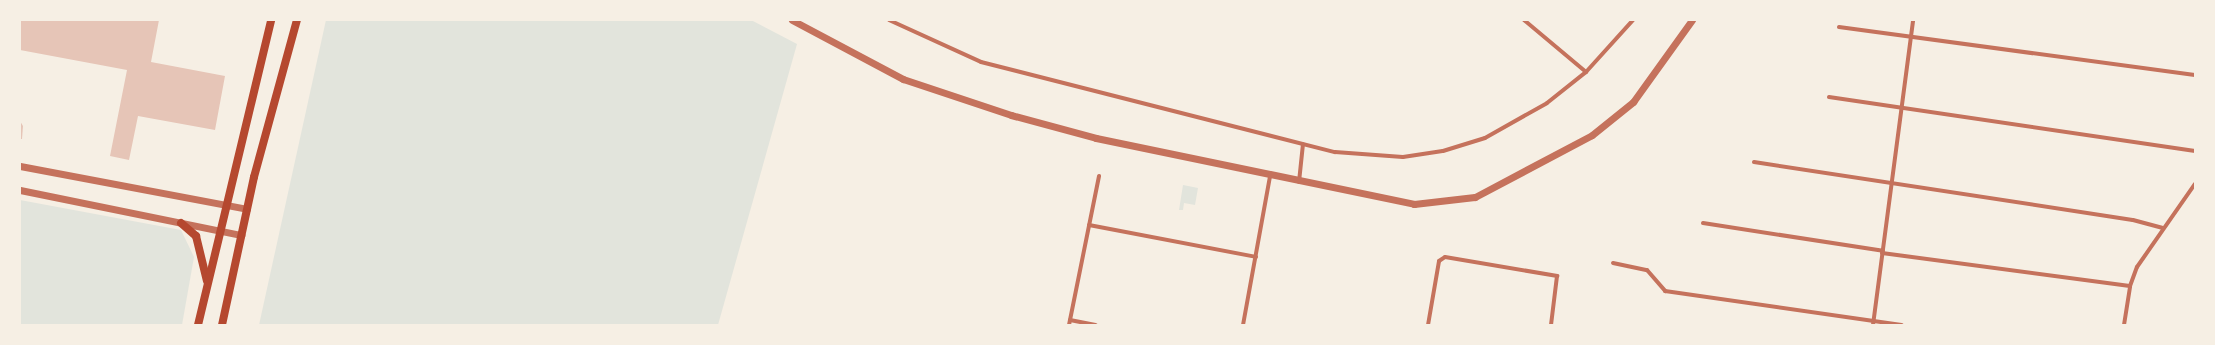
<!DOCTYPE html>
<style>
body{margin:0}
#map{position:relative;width:2215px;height:345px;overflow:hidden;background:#f6efe4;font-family:"IBM Plex Sans",sans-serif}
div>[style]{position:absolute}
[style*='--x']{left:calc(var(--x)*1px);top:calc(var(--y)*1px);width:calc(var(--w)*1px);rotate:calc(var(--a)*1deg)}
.green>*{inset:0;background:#e2e4dc}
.building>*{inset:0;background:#e6c5b7}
.minor>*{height:4px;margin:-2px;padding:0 2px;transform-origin:2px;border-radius:2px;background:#c5725c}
.tertiary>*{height:7px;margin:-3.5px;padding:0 3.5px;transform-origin:3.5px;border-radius:3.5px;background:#c5725c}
.secondary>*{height:8px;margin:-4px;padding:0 4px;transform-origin:4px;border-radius:4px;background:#b5482f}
span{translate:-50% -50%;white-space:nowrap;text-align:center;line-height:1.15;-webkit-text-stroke:4px #f6efe4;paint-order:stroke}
.frame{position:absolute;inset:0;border:21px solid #f6efe4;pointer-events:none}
</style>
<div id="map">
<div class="green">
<div style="clip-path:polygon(326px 20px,751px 20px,797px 44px,718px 325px,259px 325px)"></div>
<div style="clip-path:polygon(1183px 185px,1198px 188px,1195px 205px,1184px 203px,1183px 210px,1179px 210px)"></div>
<div style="clip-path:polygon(20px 200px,181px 230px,194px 257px,182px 325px,20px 325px)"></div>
</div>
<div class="building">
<div style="clip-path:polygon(20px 20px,159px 20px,151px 62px,225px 76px,215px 130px,138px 116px,129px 160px,110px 156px,127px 70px,20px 50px)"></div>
<div style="clip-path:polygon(20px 121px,23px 126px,22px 139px,20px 139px)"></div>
</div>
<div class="minor">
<div style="--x:889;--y:20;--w:101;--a:24.5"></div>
<div style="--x:981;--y:62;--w:365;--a:14.3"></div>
<div style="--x:1335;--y:152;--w:68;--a:4.2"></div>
<div style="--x:1403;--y:157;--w:40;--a:-8.5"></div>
<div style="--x:1443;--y:151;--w:44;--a:-17.2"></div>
<div style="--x:1485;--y:138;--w:71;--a:-29.4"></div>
<div style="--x:1547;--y:103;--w:50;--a:-38.5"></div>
<div style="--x:1586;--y:72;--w:70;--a:-47.9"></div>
<div style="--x:1524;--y:20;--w:81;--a:40"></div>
<div style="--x:1839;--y:27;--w:359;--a:7.7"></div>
<div style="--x:1829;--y:97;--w:370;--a:8.4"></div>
<div style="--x:1754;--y:162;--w:383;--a:8.7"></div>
<div style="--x:2133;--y:220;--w:30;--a:15"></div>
<div style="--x:1299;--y:182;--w:38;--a:-84"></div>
<div style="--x:1703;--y:223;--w:182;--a:8.8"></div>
<div style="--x:1089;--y:225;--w:170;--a:10.8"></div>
<div style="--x:1882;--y:253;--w:250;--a:7.6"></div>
<div style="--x:1613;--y:263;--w:35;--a:12"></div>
<div style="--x:1647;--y:270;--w:28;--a:49"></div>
<div style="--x:1665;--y:291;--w:239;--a:8.2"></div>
<div style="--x:1070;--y:320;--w:26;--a:11"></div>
<div style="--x:1069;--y:325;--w:152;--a:-78.6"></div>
<div style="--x:1243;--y:325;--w:150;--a:-79.7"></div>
<div style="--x:1428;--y:325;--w:65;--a:-80.2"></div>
<div style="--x:1439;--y:261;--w:7;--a:-34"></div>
<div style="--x:1445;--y:257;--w:114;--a:9.6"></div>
<div style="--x:1557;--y:276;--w:49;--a:97"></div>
<div style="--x:1873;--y:325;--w:308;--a:-82.5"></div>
<div style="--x:2124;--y:325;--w:39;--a:-81"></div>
<div style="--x:2130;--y:286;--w:20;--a:-70"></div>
<div style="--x:2137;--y:267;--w:101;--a:-55.1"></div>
</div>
<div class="tertiary">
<div style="--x:792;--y:20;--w:126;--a:28"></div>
<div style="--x:903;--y:79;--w:114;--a:18.4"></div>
<div style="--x:1011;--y:115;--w:88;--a:15.1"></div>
<div style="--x:1096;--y:138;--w:325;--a:11.7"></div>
<div style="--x:1414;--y:204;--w:61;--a:-6.5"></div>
<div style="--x:1475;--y:197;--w:132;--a:-27.9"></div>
<div style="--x:1592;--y:135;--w:53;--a:-38.8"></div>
<div style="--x:1633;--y:102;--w:101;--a:-54.3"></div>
<div style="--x:20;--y:166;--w:231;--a:10.7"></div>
<div style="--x:20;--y:190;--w:226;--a:11.5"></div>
</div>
<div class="secondary">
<div style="--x:181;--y:223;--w:20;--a:41"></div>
<div style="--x:196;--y:236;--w:46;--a:76.3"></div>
<div style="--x:198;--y:325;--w:314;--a:-76.5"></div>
<div style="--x:222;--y:325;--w:151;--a:-77.8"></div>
<div style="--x:254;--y:177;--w:163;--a:-74.7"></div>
</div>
<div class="frame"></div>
</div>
